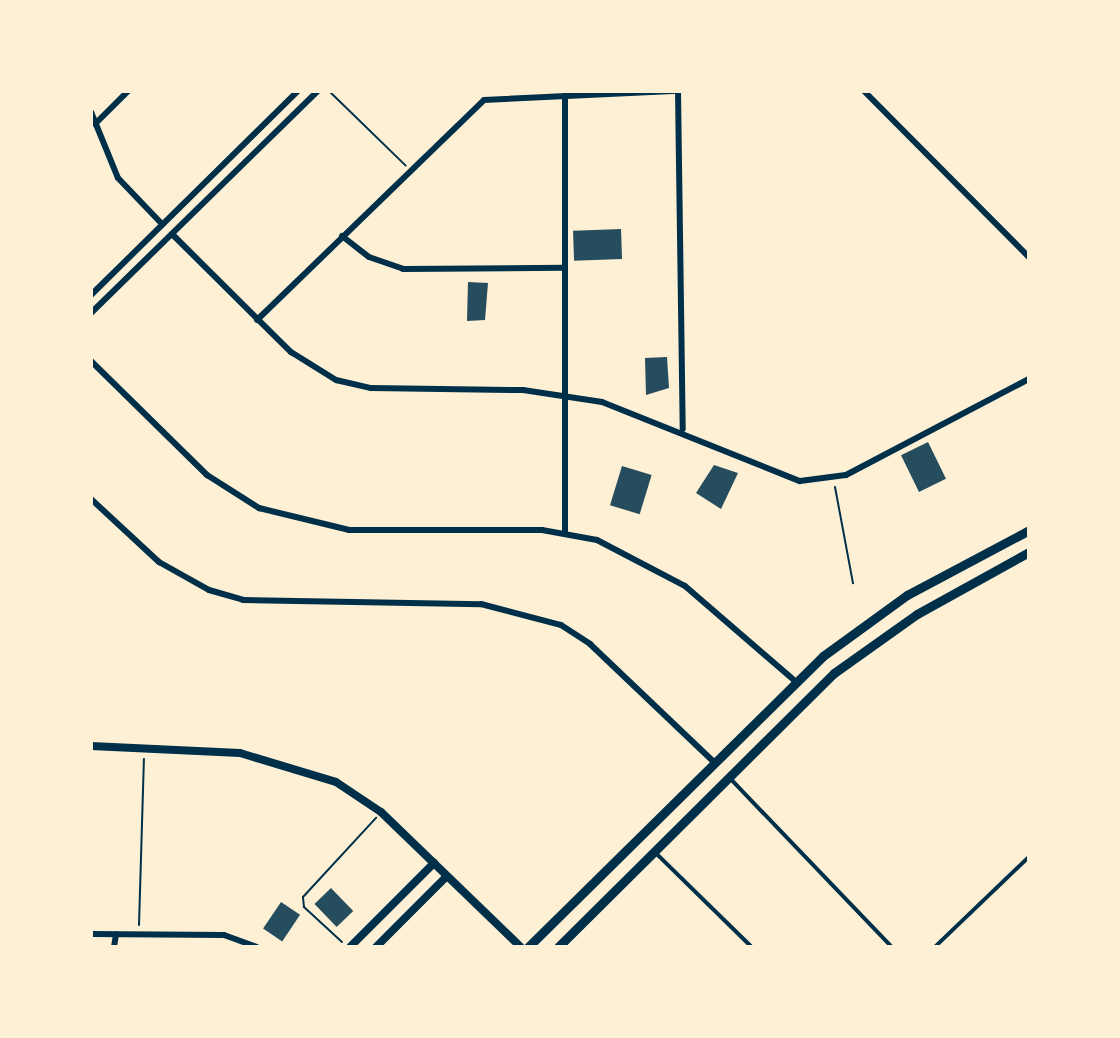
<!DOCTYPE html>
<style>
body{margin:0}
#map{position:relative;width:1120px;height:1038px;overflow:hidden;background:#fdf0d5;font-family:Barlow,sans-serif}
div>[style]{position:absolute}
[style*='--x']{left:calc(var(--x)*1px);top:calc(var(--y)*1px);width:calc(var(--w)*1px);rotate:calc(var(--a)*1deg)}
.building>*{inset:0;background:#264d5e;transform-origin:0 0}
.path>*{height:2px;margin:-1px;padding:0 1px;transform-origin:1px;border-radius:1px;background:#003049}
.service>*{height:3.5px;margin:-1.75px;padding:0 1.75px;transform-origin:1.75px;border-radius:1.75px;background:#003049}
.minor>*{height:6px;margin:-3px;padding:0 3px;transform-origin:3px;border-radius:3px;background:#003049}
.tertiary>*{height:8px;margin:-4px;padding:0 4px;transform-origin:4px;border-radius:4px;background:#003049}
.secondary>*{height:9px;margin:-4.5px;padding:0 4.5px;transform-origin:4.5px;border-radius:4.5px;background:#003049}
span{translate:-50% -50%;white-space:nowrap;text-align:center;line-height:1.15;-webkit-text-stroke:7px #fdf0d5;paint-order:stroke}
.frame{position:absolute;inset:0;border:93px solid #fdf0d5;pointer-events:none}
</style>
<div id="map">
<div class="building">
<div style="left:621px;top:229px;width:30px;height:48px;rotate:88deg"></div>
<div style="clip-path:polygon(468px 282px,488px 283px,485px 320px,467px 321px)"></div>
<div style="clip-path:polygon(667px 357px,669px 388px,646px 395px,645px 358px)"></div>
<div style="left:928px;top:442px;width:41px;height:30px;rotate:64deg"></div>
<div style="clip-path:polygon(714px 465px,738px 473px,721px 509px,696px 493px)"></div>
<div style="left:622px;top:466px;width:31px;height:41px;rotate:17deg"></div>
<div style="left:331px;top:888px;width:32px;height:23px;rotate:46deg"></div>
<div style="left:281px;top:902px;width:23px;height:32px;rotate:34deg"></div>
</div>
<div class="path">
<div style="--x:329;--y:91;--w:107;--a:44.2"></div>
<div style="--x:835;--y:487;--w:98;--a:79.4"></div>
<div style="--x:139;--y:925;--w:166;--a:-88.3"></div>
<div style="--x:342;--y:942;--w:52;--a:-137.4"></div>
<div style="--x:304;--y:907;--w:10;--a:-96"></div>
<div style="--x:303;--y:897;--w:108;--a:-47.3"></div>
</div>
<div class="service">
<div style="--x:731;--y:779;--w:233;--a:46.2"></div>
<div style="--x:656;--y:853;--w:134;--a:44.4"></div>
<div style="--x:935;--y:947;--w:130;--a:-43.8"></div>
</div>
<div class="minor">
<div style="--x:864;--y:91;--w:234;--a:45.2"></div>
<div style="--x:91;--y:112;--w:71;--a:67.8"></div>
<div style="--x:118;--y:178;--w:64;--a:46.3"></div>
<div style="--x:95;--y:124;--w:47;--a:-45"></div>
<div style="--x:172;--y:234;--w:168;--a:44.8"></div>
<div style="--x:291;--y:352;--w:53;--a:31.9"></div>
<div style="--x:336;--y:380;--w:36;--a:13"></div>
<div style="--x:371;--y:388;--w:152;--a:0.8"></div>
<div style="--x:523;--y:390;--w:80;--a:8.6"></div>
<div style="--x:602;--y:402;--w:213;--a:21.8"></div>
<div style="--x:800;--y:481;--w:46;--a:-7.4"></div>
<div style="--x:846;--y:475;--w:207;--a:-27.7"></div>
<div style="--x:342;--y:236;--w:34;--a:38"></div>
<div style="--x:369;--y:257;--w:36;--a:19"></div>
<div style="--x:403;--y:269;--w:162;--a:-0.4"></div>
<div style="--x:91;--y:295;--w:291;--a:-44.6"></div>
<div style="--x:91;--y:313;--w:318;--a:-44.4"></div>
<div style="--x:257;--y:320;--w:316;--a:-44.1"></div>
<div style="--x:484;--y:100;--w:194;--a:-2.7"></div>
<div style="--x:678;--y:91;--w:338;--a:89.2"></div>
<div style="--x:91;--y:361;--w:163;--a:44.5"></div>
<div style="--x:207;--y:475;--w:62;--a:32.4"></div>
<div style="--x:259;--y:508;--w:93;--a:13.7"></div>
<div style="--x:349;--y:530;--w:193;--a:0"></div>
<div style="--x:542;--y:530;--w:56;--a:10.3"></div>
<div style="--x:597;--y:540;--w:99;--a:27.6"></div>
<div style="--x:685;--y:586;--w:145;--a:40.8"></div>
<div style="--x:91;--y:499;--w:93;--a:42.8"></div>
<div style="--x:159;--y:562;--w:57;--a:29.2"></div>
<div style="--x:209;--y:590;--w:35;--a:16"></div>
<div style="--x:243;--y:600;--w:238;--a:1"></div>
<div style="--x:481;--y:604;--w:83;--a:14.7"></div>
<div style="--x:561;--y:625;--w:35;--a:33"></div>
<div style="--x:590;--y:644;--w:170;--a:43.6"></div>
<div style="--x:565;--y:533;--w:438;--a:-90"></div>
<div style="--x:91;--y:934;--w:133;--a:0.4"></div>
<div style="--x:224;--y:935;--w:35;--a:20"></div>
<div style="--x:114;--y:947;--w:13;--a:-81"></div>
</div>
<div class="tertiary">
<div style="--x:91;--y:746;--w:149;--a:2.7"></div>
<div style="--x:240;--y:753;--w:100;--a:16.8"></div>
<div style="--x:336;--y:782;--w:54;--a:33.7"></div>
<div style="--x:381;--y:812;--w:194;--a:44"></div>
<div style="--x:350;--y:947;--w:119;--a:-45"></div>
<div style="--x:376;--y:947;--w:100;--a:-45"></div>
</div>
<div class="secondary">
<div style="--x:528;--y:947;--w:414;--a:-44.6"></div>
<div style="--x:823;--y:656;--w:104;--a:-36"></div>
<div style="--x:907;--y:595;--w:138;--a:-28"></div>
<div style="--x:558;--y:947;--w:389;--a:-44.8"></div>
<div style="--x:834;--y:673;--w:102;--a:-35.4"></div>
<div style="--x:917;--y:614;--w:128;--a:-29"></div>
</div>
<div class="frame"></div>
</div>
